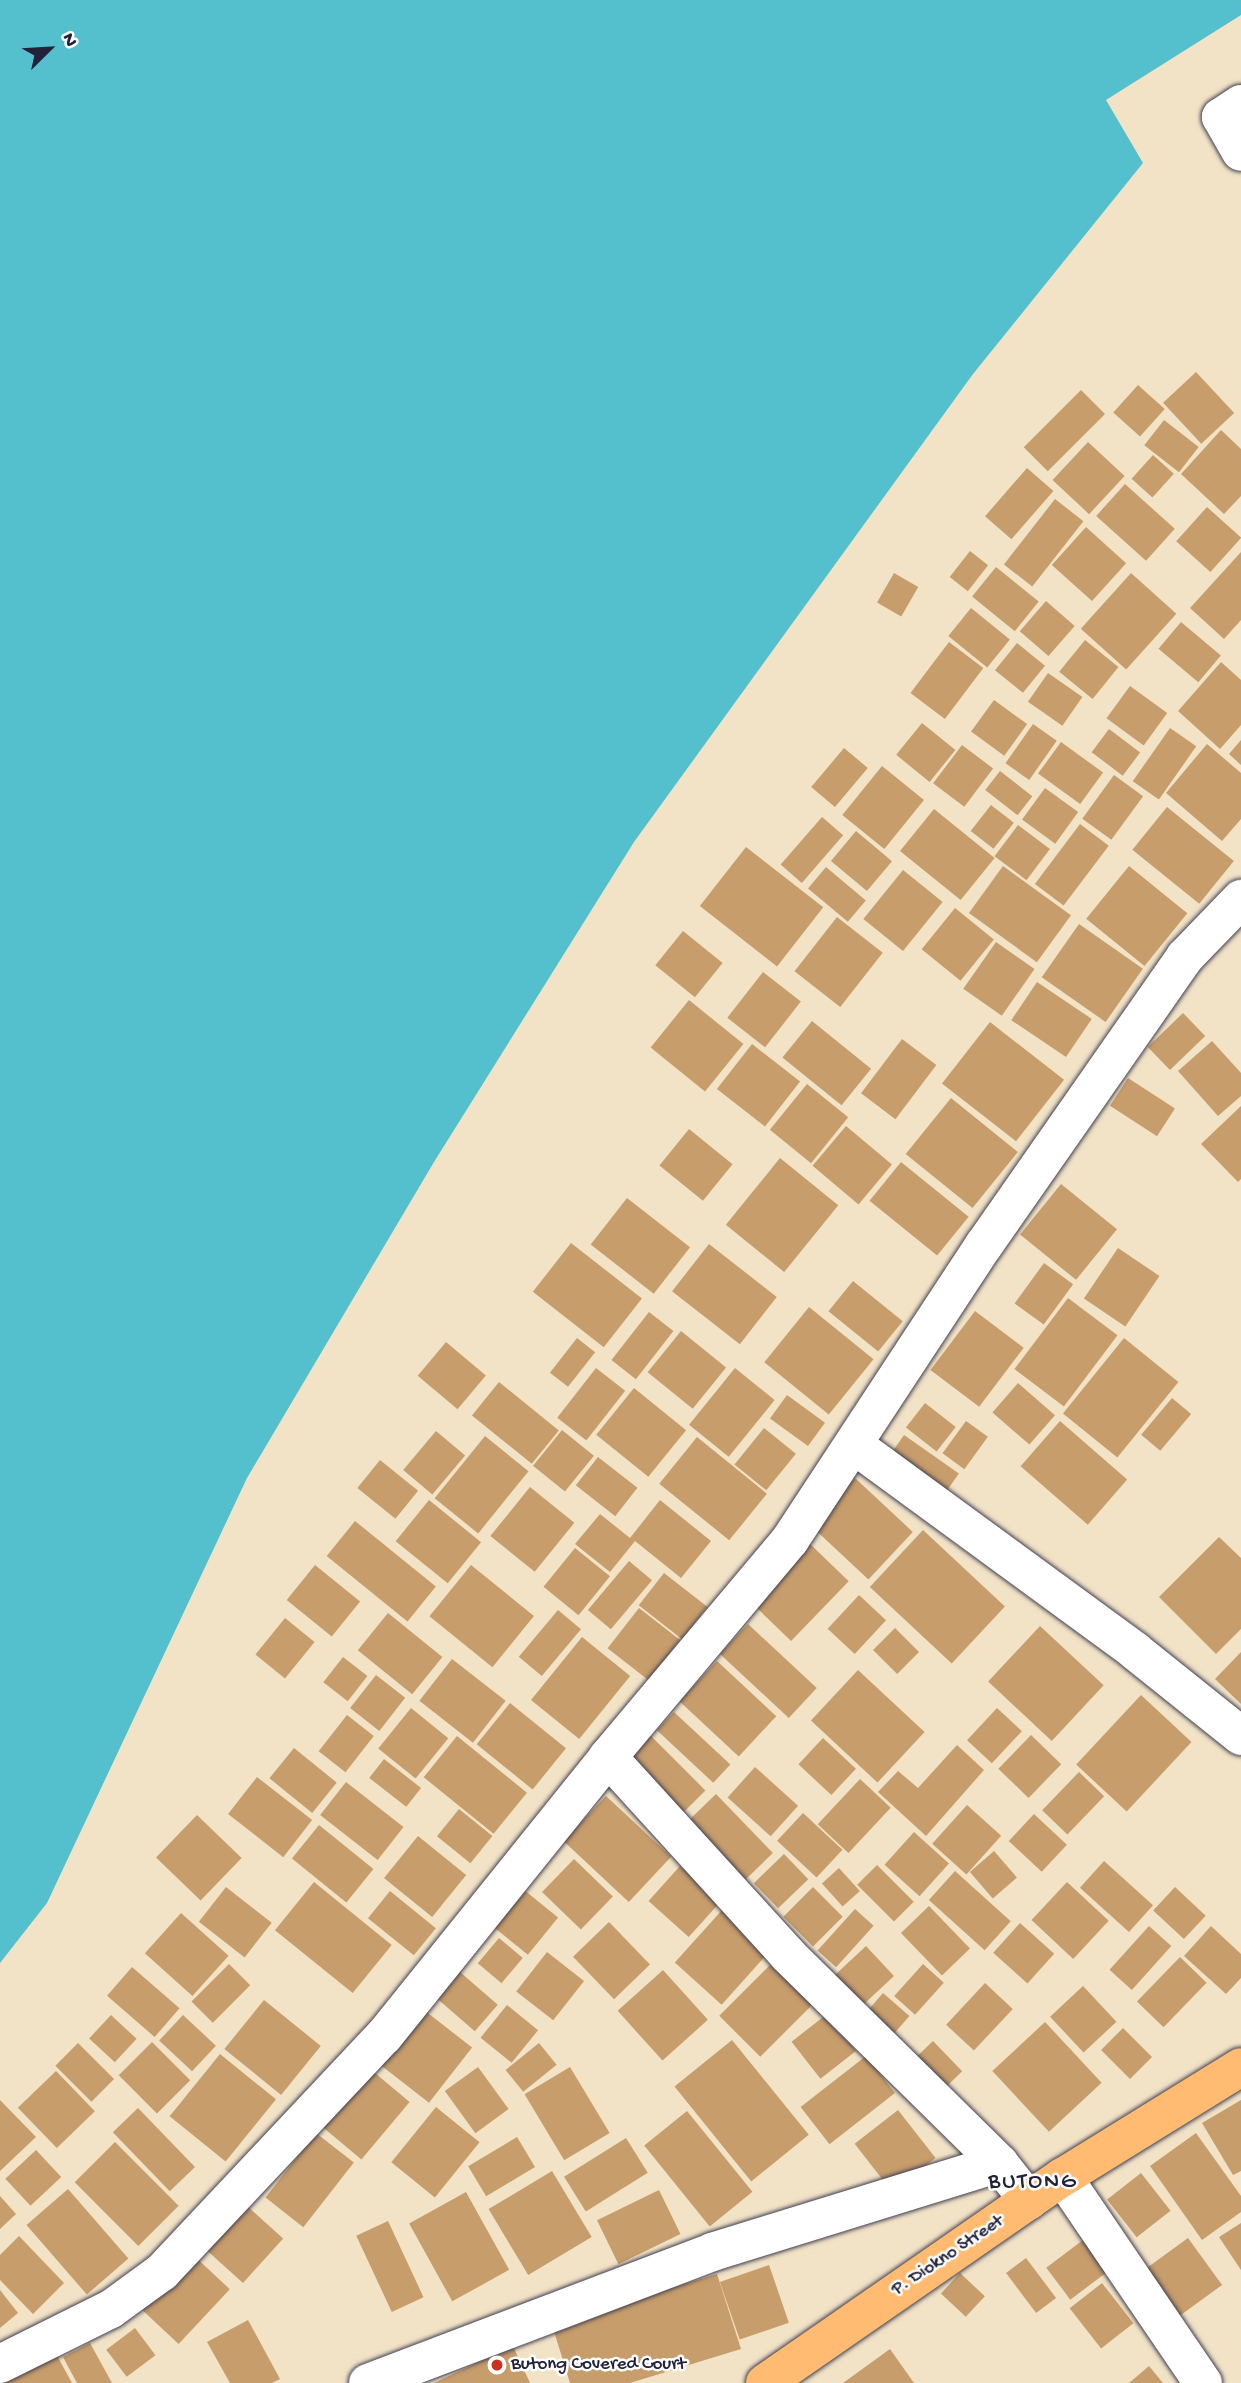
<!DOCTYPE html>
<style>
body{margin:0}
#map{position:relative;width:1241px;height:2383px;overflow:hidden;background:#f2e3c7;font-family:"Gochi Hand",sans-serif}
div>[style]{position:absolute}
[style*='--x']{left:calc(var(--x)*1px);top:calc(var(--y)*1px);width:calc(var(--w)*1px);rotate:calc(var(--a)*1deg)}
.water>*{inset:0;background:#54c0cd}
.building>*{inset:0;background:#c79d6b;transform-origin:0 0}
.roads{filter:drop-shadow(0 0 2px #413f50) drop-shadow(0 0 2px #413f50)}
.minor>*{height:38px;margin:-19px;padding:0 19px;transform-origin:19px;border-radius:19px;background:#fff}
.major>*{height:38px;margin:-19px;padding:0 19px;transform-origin:19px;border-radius:19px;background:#ffbb71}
.dots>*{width:19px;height:19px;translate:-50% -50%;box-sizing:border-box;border:4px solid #fff;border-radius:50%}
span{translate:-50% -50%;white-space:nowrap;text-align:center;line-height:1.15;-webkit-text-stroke:5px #fff;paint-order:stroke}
.street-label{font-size:19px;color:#22223b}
.poi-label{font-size:19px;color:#22223b}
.left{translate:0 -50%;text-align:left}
.quarter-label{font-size:23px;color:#22223b;letter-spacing:2px}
.north{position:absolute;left:14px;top:14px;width:70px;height:70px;-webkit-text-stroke:5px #fff;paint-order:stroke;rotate:66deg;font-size:19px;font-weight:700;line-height:28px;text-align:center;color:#22223b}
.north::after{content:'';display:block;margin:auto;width:24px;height:32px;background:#22223b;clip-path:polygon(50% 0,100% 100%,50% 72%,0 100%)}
</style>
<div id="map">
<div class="water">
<div style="clip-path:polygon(0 0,1241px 0,1241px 15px,1106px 100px,1143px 163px,973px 374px,634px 842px,434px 1162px,247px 1478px,47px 1903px,0 1963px)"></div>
</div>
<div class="building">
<div style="left:1196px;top:372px;width:56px;height:45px;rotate:47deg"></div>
<div style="left:1138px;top:385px;width:36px;height:37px;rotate:42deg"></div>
<div style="left:1081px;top:390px;width:34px;height:81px;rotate:45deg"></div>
<div style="left:1164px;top:420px;width:44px;height:32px;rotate:38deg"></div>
<div style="clip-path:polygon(1221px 430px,1241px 449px,1241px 496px,1224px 514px,1181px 474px)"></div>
<div style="left:1088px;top:442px;width:50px;height:52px;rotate:43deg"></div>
<div style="left:1153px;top:455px;width:28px;height:32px;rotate:42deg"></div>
<div style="left:1027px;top:468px;width:35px;height:64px;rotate:41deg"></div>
<div style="left:1125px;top:484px;width:67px;height:43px;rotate:42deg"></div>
<div style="left:1055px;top:499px;width:36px;height:83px;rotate:38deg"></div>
<div style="left:1207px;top:507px;width:46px;height:46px;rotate:42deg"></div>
<div style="left:1086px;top:527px;width:54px;height:51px;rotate:42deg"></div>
<div style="left:970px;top:551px;width:23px;height:33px;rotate:38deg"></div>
<div style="clip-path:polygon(1241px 552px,1241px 620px,1224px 639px,1190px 608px)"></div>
<div style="left:996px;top:567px;width:55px;height:38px;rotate:39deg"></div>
<div style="left:894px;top:573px;width:28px;height:34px;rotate:30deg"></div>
<div style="left:1131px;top:573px;width:61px;height:75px;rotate:42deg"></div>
<div style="left:1046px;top:601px;width:38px;height:40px;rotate:41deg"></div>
<div style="left:971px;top:608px;width:50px;height:36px;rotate:39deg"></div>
<div style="left:1181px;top:622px;width:52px;height:35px;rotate:40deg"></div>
<div style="left:1085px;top:640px;width:43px;height:41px;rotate:39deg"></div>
<div style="left:949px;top:642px;width:43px;height:64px;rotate:37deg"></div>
<div style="left:1017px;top:643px;width:36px;height:35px;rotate:39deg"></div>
<div style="clip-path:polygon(1221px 662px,1241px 680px,1241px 725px,1220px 749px,1178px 711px)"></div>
<div style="left:1048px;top:673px;width:42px;height:35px;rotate:35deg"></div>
<div style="left:1130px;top:686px;width:46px;height:40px;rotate:36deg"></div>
<div style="left:994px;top:700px;width:41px;height:39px;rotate:36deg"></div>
<div style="left:922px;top:723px;width:43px;height:41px;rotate:39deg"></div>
<div style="left:1033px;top:724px;width:29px;height:48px;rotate:35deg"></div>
<div style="left:1170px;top:728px;width:32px;height:65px;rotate:35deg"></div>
<div style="left:1109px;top:729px;width:39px;height:29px;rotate:37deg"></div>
<div style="clip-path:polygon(1241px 740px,1241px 765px,1229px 754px)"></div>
<div style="left:1061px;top:742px;width:52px;height:39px;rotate:36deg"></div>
<div style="clip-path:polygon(1207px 744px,1241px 773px,1241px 819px,1222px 841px,1166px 793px)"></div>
<div style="left:962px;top:745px;width:39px;height:48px;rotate:37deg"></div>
<div style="left:844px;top:748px;width:31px;height:51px;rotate:40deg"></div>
<div style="left:882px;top:766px;width:54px;height:63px;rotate:39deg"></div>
<div style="left:1000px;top:771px;width:41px;height:24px;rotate:38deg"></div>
<div style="left:1114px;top:775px;width:36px;height:54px;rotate:36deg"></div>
<div style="left:1045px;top:788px;width:41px;height:39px;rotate:36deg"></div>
<div style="left:991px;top:805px;width:29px;height:33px;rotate:38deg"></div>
<div style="left:1167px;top:807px;width:86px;height:55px;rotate:39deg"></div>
<div style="left:934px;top:809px;width:78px;height:54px;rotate:39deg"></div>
<div style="left:822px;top:817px;width:28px;height:63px;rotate:41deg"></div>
<div style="left:1080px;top:824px;width:36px;height:75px;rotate:37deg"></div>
<div style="left:1018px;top:825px;width:40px;height:39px;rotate:37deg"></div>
<div style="left:856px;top:831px;width:47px;height:39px;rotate:40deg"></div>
<div style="left:746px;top:847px;width:98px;height:75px;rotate:38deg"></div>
<div style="left:1003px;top:866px;width:84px;height:58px;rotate:36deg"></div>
<div style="left:1129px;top:866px;width:75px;height:68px;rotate:39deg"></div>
<div style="left:826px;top:867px;width:52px;height:28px;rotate:40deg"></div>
<div style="left:903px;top:870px;width:51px;height:63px;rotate:39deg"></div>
<div style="left:955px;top:908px;width:50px;height:53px;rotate:39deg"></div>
<div style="left:837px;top:917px;width:58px;height:69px;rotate:38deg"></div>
<div style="left:1079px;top:924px;width:78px;height:65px;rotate:35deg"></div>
<div style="left:683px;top:931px;width:51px;height:44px;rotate:39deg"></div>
<div style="left:996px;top:942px;width:47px;height:57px;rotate:35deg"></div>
<div style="left:763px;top:972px;width:48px;height:58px;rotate:38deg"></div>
<div style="left:1037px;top:982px;width:66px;height:46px;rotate:34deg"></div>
<div style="left:689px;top:1000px;width:70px;height:61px;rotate:39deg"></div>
<div style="left:1183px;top:1013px;width:32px;height:49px;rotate:46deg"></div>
<div style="left:812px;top:1021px;width:76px;height:47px;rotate:39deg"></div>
<div style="left:990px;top:1022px;width:94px;height:78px;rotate:38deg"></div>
<div style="left:902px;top:1039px;width:43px;height:68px;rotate:37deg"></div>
<div style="clip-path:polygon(1212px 1041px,1241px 1073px,1241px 1096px,1218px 1116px,1178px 1071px)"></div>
<div style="left:752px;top:1044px;width:61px;height:57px;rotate:38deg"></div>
<div style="left:1128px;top:1078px;width:56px;height:33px;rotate:33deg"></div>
<div style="left:807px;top:1084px;width:53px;height:59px;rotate:39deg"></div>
<div style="left:951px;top:1098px;width:86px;height:72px;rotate:39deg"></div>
<div style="clip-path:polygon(1241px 1106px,1241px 1179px,1238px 1182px,1201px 1144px)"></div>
<div style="left:846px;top:1126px;width:60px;height:52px;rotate:40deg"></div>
<div style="left:689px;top:1129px;width:56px;height:47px;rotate:39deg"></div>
<div style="left:780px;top:1158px;width:75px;height:86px;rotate:39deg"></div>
<div style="left:901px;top:1162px;width:87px;height:50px;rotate:39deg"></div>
<div style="left:1061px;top:1184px;width:72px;height:65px;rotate:39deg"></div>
<div style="left:627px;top:1198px;width:80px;height:59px;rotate:38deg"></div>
<div style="left:571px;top:1243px;width:90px;height:62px;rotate:38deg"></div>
<div style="left:709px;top:1244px;width:86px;height:60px;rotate:38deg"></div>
<div style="left:1118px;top:1248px;width:50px;height:61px;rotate:34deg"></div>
<div style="left:1044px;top:1263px;width:36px;height:50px;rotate:36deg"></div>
<div style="left:853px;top:1281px;width:64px;height:39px;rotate:39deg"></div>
<div style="left:1068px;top:1298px;width:62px;height:89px;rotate:37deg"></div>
<div style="left:809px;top:1307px;width:83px;height:71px;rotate:39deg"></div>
<div style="left:975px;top:1311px;width:61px;height:74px;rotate:37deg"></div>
<div style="left:649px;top:1312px;width:31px;height:61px;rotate:38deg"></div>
<div style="left:681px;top:1331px;width:58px;height:53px;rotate:39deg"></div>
<div style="left:577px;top:1338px;width:23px;height:44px;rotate:38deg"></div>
<div style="left:1124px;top:1338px;width:70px;height:97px;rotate:39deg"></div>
<div style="left:446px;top:1342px;width:52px;height:44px;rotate:40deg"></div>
<div style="left:596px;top:1368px;width:37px;height:63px;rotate:38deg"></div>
<div style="left:735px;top:1368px;width:51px;height:73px;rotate:39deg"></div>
<div style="left:499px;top:1382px;width:77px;height:43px;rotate:39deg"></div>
<div style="left:1018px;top:1383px;width:49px;height:39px;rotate:41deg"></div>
<div style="left:634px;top:1388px;width:67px;height:60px;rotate:39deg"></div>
<div style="left:787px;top:1395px;width:47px;height:29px;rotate:36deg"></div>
<div style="left:1172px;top:1398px;width:25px;height:48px;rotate:40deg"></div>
<div style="left:925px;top:1403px;width:39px;height:31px;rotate:38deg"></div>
<div style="left:966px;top:1421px;width:27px;height:40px;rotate:36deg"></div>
<div style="left:1060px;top:1421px;width:89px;height:60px;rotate:41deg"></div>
<div style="left:764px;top:1428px;width:41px;height:47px;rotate:39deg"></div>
<div style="left:562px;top:1430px;width:41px;height:46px;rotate:39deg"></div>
<div style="left:436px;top:1431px;width:38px;height:51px;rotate:40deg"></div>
<div style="left:904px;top:1435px;width:67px;height:35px;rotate:35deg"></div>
<div style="left:485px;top:1436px;width:56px;height:80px;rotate:39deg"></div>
<div style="left:697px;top:1437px;width:90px;height:60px;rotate:39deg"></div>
<div style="left:598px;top:1457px;width:50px;height:36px;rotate:38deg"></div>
<div style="left:380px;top:1460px;width:49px;height:36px;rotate:39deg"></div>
<div style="left:855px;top:1478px;width:79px;height:65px;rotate:43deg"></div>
<div style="left:530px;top:1487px;width:57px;height:63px;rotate:39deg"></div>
<div style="left:429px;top:1500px;width:67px;height:53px;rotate:39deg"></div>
<div style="clip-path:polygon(660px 1500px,711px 1541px,681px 1578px,635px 1541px,610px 1572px,575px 1544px,600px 1514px,630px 1538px)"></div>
<div style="left:355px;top:1521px;width:104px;height:45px;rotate:39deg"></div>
<div style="left:923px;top:1530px;width:112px;height:78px;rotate:43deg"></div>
<div style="clip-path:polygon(1219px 1537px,1241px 1558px,1241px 1629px,1216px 1654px,1159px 1597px)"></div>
<div style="left:807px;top:1541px;width:58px;height:83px;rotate:44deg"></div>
<div style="left:575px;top:1548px;width:45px;height:50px;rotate:39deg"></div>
<div style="left:629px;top:1561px;width:30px;height:64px;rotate:40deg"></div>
<div style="left:315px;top:1565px;width:58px;height:45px;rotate:39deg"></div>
<div style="left:471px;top:1565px;width:81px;height:66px;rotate:39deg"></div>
<div style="left:664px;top:1573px;width:55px;height:41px;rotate:38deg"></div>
<div style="left:859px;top:1595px;width:37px;height:46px;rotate:43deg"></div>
<div style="left:639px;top:1608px;width:52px;height:51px;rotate:38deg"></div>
<div style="left:558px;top:1610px;width:30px;height:61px;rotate:40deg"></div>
<div style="left:388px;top:1613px;width:70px;height:48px;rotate:39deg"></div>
<div style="left:285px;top:1618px;width:38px;height:47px;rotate:39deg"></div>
<div style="left:748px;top:1624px;width:94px;height:41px;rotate:43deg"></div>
<div style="left:1040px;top:1626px;width:87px;height:76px;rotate:43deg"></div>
<div style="left:895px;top:1628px;width:34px;height:31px;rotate:45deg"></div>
<div style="left:582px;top:1637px;width:62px;height:81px;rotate:39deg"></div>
<div style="clip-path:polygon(1241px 1652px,1241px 1704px,1215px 1679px)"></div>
<div style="left:343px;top:1657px;width:31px;height:32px;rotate:38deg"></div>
<div style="left:452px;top:1659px;width:68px;height:53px;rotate:38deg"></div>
<div style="left:717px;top:1661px;width:81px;height:55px;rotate:43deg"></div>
<div style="left:858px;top:1670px;width:91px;height:69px;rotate:43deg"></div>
<div style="left:376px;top:1675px;width:37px;height:42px;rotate:38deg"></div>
<div style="left:1141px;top:1695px;width:69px;height:95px;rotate:43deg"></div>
<div style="left:510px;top:1703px;width:72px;height:53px;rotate:39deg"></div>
<div style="left:411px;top:1708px;width:48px;height:52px;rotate:39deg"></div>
<div style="left:997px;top:1708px;width:34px;height:44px;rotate:43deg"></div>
<div style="left:674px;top:1712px;width:77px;height:25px;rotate:43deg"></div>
<div style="left:347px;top:1715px;width:34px;height:46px;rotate:38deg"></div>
<div style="left:646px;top:1731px;width:84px;height:41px;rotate:45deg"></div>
<div style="left:1031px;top:1735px;width:42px;height:47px;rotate:44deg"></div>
<div style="left:457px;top:1736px;width:90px;height:53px;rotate:39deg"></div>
<div style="left:823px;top:1738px;width:45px;height:36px;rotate:43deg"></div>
<div style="clip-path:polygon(957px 1745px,984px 1770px,926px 1836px,878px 1792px,898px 1771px,918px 1788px)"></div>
<div style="left:294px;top:1748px;width:55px;height:39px;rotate:39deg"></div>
<div style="left:384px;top:1759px;width:47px;height:24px;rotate:38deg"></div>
<div style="left:755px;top:1767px;width:58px;height:41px;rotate:42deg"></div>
<div style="left:1079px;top:1772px;width:35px;height:53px;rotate:44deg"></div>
<div style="left:257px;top:1777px;width:70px;height:47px;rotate:38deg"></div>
<div style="left:860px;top:1779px;width:42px;height:62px;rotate:43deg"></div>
<div style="left:346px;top:1782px;width:73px;height:42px;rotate:38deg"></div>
<div style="left:716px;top:1794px;width:82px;height:50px;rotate:46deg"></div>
<div style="left:606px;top:1796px;width:89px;height:62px;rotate:43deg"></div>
<div style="left:967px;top:1805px;width:46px;height:52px;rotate:42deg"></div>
<div style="left:459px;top:1809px;width:43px;height:35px;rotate:39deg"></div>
<div style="left:803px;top:1813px;width:54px;height:38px;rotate:43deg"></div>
<div style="left:1034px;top:1814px;width:45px;height:37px;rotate:43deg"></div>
<div style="left:197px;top:1815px;width:62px;height:59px;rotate:44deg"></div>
<div style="left:319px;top:1825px;width:70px;height:43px;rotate:39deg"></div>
<div style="left:914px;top:1832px;width:47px;height:44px;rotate:42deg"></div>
<div style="left:418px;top:1836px;width:62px;height:54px;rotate:39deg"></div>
<div style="left:994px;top:1851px;width:35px;height:32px;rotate:49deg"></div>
<div style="left:784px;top:1854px;width:35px;height:42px;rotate:46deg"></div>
<div style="left:574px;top:1859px;width:54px;height:46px;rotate:44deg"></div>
<div style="left:1104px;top:1861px;width:66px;height:36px;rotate:42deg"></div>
<div style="left:877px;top:1865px;width:52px;height:28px;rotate:45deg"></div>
<div style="left:680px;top:1866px;width:54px;height:47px;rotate:42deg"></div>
<div style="left:839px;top:1868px;width:31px;height:23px;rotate:48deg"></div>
<div style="left:955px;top:1871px;width:75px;height:39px;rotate:42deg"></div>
<div style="left:513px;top:1881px;width:58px;height:48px;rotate:39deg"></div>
<div style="left:314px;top:1882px;width:100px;height:62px;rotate:39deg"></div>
<div style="left:1067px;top:1882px;width:57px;height:52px;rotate:43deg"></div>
<div style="left:226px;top:1887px;width:58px;height:44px;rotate:38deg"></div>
<div style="left:813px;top:1887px;width:42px;height:42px;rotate:45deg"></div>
<div style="left:1175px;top:1887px;width:42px;height:32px;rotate:43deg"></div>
<div style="left:390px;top:1891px;width:59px;height:35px;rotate:39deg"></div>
<div style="left:929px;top:1906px;width:59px;height:39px;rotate:46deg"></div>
<div style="left:723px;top:1909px;width:63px;height:72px;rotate:42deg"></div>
<div style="left:855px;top:1909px;width:25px;height:56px;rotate:42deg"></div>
<div style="left:181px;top:1913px;width:64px;height:54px;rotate:42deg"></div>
<div style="left:609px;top:1922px;width:59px;height:50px;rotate:46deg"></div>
<div style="left:1020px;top:1923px;width:46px;height:40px;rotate:42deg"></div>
<div style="left:1149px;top:1926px;width:30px;height:59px;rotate:42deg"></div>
<div style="clip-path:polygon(1211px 1926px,1241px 1954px,1241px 1978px,1226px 1994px,1184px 1956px)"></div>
<div style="left:499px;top:1938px;width:31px;height:33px;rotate:40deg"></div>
<div style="left:866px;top:1946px;width:41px;height:49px;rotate:47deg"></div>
<div style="left:547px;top:1952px;width:47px;height:50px;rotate:38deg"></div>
<div style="left:1180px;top:1957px;width:37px;height:62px;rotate:44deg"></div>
<div style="left:773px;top:1962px;width:58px;height:76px;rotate:45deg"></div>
<div style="left:229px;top:1964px;width:30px;height:53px;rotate:45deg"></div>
<div style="left:923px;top:1964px;width:28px;height:43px;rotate:42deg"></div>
<div style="left:132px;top:1967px;width:63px;height:38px;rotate:41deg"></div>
<div style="left:663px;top:1970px;width:67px;height:61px;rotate:48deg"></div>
<div style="left:460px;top:1972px;width:50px;height:35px;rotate:41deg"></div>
<div style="left:985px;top:1983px;width:38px;height:57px;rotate:43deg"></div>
<div style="left:1083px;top:1986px;width:49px;height:45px;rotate:47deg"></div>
<div style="left:883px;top:1993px;width:35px;height:30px;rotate:41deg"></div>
<div style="left:264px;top:2000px;width:73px;height:63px;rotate:39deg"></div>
<div style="left:507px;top:2005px;width:40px;height:42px;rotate:39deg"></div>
<div style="left:424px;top:2010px;width:61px;height:70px;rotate:38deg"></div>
<div style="left:827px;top:2014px;width:47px;height:45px;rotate:52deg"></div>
<div style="left:111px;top:2015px;width:35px;height:32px;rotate:43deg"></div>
<div style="left:183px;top:2015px;width:45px;height:35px;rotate:43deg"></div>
<div style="left:1045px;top:2022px;width:83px;height:72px;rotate:47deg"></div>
<div style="left:1123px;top:2028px;width:41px;height:31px;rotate:45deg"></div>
<div style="left:732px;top:2040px;width:122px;height:74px;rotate:51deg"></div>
<div style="left:933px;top:2041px;width:42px;height:35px;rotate:46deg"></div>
<div style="left:152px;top:2042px;width:54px;height:47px;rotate:45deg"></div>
<div style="left:78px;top:2043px;width:51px;height:32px;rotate:45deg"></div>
<div style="left:539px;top:2043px;width:28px;height:43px;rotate:51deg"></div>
<div style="left:220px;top:2054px;width:72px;height:80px;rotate:39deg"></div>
<div style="left:866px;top:2056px;width:47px;height:83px;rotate:52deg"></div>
<div style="left:478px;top:2067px;width:52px;height:41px;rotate:54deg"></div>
<div style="left:570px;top:2067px;width:77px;height:53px;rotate:59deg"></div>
<div style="left:369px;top:2068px;width:53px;height:75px;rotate:40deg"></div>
<div style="left:56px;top:2071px;width:56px;height:53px;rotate:46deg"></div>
<div style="clip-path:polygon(0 2100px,36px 2137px,0 2171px)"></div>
<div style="clip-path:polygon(1241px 2100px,1241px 2171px,1233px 2175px,1202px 2123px)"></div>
<div style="left:436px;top:2107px;width:56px;height:71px;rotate:39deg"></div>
<div style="left:138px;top:2108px;width:82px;height:35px;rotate:46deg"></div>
<div style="left:898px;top:2110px;width:61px;height:55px;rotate:52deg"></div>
<div style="left:687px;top:2111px;width:104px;height:55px;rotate:51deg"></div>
<div style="left:316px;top:2133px;width:48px;height:82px;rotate:38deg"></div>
<div style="clip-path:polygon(1196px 2133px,1241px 2196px,1241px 2212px,1202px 2240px,1150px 2166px)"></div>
<div style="left:517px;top:2137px;width:35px;height:57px;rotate:59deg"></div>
<div style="left:626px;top:2138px;width:41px;height:73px;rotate:58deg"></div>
<div style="left:115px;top:2142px;width:90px;height:57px;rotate:45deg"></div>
<div style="left:36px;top:2150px;width:37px;height:42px;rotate:47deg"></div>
<div style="left:552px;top:2171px;width:77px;height:74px;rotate:59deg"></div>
<div style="left:1141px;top:2173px;width:48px;height:43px;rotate:52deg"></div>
<div style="left:68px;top:2189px;width:92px;height:55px;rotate:49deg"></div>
<div style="left:659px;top:2190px;width:49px;height:69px;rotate:64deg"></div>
<div style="left:466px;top:2192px;width:89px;height:65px;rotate:61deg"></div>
<div style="clip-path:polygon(0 2196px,16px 2214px,0 2229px)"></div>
<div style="left:246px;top:2205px;width:50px;height:60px;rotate:42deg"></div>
<div style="left:388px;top:2221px;width:84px;height:35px;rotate:65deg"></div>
<div style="clip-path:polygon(1241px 2223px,1241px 2270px,1219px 2237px)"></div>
<div style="clip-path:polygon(19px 2236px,64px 2283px,33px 2314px,0 2280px,0 2255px)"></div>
<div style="left:1188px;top:2238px;width:58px;height:65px;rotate:54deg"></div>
<div style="left:1083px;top:2240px;width:40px;height:46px;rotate:53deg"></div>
<div style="left:191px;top:2253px;width:53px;height:75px;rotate:43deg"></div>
<div style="left:1026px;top:2258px;width:50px;height:25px;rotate:53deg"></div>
<div style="left:769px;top:2265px;width:61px;height:52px;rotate:71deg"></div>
<div style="left:960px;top:2273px;width:34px;height:28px;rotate:43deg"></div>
<div style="clip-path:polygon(717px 2274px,741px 2349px,630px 2383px,570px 2383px,552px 2325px)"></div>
<div style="left:1102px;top:2283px;width:51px;height:41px;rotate:52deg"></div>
<div style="clip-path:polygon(0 2290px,18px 2313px,0 2328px)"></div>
<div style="clip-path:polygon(248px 2320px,280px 2379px,272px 2383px,230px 2383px,207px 2342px)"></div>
<div style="left:135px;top:2328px;width:34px;height:36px;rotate:53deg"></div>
<div style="clip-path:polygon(90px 2343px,112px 2383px,77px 2383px,63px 2357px)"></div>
<div style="clip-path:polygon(513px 2346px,530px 2383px,434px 2383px)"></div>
<div style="clip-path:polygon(890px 2349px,914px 2383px,843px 2383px)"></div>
<div style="clip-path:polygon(54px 2350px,72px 2383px,0 2383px,0 2379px)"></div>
<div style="clip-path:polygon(1149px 2366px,1163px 2383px,1129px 2383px)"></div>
</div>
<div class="roads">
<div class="minor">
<div style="--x:1241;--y:104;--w:24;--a:147"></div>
<div style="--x:1221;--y:117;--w:40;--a:60.3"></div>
<div style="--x:854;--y:1445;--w:348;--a:36.2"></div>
<div style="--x:1135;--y:1651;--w:136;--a:38.7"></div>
<div style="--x:608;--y:1757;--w:266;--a:47.7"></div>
<div style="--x:787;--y:1954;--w:298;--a:44.6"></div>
<div style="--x:1063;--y:2177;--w:249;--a:55.8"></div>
<div style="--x:0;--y:2364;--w:124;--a:-26.4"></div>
<div style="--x:111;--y:2309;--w:63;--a:-36"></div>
<div style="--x:162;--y:2272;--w:324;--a:-46.8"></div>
<div style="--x:384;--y:2036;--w:358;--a:-51.2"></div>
<div style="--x:608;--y:1757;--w:283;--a:-50"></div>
<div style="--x:790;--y:1540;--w:353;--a:-56.7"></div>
<div style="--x:984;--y:1245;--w:351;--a:-55.1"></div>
<div style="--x:1185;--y:957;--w:81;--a:-46"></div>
<div style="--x:368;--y:2383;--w:368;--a:-20.8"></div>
<div style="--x:712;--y:2252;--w:300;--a:-17.2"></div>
<div style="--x:999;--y:2163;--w:48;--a:51.7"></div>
</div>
<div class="major">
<div style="--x:765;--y:2383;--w:362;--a:-34.7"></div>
<div style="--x:1063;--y:2177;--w:209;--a:-31.7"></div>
</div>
</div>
<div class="dots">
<div style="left:497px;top:2365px;background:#c8321e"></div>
</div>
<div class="street-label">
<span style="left:948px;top:2256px;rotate:-34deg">P. Diokno Street</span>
</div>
<div class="poi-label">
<span class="left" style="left:511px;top:2365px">Butong Covered Court</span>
</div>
<div class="quarter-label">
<span style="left:1033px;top:2183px">BUTONG</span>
</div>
<div class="north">N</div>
</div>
